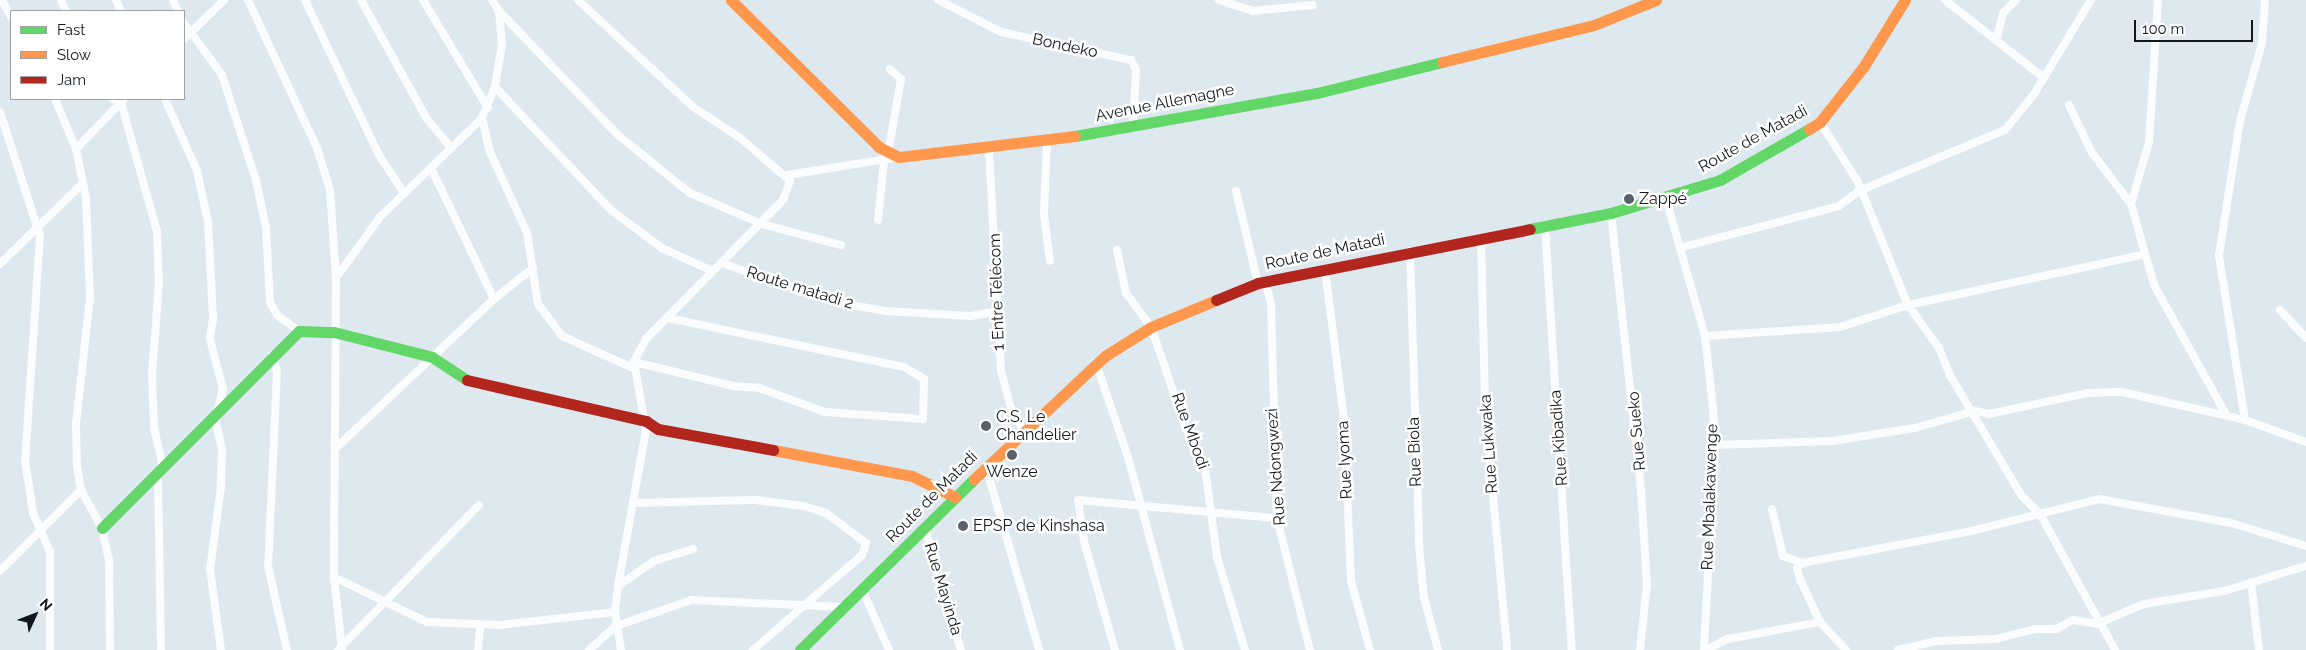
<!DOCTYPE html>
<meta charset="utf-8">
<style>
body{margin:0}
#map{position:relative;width:2306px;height:650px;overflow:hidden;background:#dde8ef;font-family:Raleway,sans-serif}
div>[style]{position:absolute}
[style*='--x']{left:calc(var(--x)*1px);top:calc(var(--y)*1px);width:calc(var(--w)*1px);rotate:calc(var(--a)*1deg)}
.street>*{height:8px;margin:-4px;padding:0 4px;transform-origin:4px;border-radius:4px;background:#fafcfd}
.fast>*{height:11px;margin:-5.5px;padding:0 5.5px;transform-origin:5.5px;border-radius:5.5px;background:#63d668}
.slow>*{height:11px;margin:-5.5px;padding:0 5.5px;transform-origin:5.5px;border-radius:5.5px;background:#ff974d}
.jam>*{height:11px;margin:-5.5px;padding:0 5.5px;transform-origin:5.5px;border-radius:5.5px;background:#b3261e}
.dots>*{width:14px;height:14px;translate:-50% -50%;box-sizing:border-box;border:2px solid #fff;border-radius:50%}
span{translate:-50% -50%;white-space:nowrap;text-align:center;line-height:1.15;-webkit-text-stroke:5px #fff;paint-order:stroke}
.street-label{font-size:16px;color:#12181d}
.poi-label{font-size:16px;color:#12181d}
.left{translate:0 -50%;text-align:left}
.legend{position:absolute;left:10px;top:10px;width:175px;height:90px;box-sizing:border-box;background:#fff;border:1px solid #a0a3a5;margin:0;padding:6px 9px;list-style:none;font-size:15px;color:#12181d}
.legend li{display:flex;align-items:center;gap:10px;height:25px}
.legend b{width:25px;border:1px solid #a0a3a5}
.north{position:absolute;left:10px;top:590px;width:50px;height:50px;-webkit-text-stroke:4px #fff;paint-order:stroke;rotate:47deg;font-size:14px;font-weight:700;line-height:20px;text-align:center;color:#12181d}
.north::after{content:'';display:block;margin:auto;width:18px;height:22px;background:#12181d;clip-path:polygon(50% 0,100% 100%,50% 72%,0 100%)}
.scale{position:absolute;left:2134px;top:20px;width:119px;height:22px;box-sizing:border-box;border:2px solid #12181d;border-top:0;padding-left:6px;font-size:15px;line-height:18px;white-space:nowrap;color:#12181d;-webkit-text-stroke:4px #fff;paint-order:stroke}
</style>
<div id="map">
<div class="street">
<div style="--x:2;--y:0;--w:19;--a:62"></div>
<div style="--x:61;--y:0;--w:12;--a:66"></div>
<div style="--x:116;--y:0;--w:12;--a:66"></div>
<div style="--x:173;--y:0;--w:12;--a:66"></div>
<div style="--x:248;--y:0;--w:163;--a:65"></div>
<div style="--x:317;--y:148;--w:44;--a:72.8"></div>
<div style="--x:330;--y:190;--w:88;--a:86.1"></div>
<div style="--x:336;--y:278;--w:299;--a:90.4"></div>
<div style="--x:334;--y:577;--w:73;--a:83.7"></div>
<div style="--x:305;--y:0;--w:172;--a:64.5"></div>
<div style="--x:379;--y:155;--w:45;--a:56.7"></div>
<div style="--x:361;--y:0;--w:136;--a:61"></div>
<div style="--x:427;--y:119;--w:38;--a:50"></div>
<div style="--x:423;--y:0;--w:126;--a:59"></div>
<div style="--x:492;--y:0;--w:13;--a:58"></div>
<div style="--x:499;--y:11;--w:33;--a:85"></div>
<div style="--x:502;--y:44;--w:44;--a:99.2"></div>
<div style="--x:495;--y:87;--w:34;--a:113"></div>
<div style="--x:482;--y:118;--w:35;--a:77"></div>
<div style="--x:490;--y:152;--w:89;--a:65.4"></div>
<div style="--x:527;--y:233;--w:72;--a:81.2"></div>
<div style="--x:538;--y:304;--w:40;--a:53"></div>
<div style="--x:562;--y:336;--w:80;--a:24.3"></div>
<div style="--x:578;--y:0;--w:157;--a:42.9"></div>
<div style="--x:693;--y:107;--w:55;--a:33.1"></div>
<div style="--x:739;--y:137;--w:67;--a:40.8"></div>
<div style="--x:790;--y:181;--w:20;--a:110"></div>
<div style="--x:783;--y:200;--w:195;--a:134.6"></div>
<div style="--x:646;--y:339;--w:26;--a:118"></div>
<div style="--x:634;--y:362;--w:69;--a:80"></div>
<div style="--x:646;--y:430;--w:158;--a:100.2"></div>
<div style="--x:618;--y:586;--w:26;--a:97"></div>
<div style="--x:615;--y:612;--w:38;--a:81"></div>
<div style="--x:938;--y:0;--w:71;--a:26.9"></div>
<div style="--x:1001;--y:32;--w:133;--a:12.2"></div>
<div style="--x:1131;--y:60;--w:11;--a:63"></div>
<div style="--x:1136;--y:70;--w:58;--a:93"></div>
<div style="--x:1219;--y:0;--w:36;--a:18"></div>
<div style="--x:1253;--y:11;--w:60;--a:-5.7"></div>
<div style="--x:1945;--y:0;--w:126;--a:38.2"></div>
<div style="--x:499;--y:11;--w:172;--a:46.2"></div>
<div style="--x:618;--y:135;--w:92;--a:38.9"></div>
<div style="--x:690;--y:193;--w:78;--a:23.3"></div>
<div style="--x:762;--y:224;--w:82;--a:14.9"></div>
<div style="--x:184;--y:23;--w:64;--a:53.8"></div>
<div style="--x:222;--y:75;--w:110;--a:72.1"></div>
<div style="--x:256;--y:180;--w:49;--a:78.2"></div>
<div style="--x:266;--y:228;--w:74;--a:86.9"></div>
<div style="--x:270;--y:302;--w:15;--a:62"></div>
<div style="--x:277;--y:315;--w:27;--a:36"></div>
<div style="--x:184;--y:39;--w:56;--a:-44.3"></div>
<div style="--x:1996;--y:40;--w:28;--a:-75"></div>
<div style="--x:2003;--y:13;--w:18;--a:-45"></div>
<div style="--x:495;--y:87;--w:169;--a:46.7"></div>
<div style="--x:611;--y:210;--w:64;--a:36.7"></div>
<div style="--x:662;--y:248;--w:55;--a:24.7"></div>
<div style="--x:55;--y:99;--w:54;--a:67.2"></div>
<div style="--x:76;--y:149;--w:50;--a:78.5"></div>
<div style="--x:86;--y:198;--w:99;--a:87.7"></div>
<div style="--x:90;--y:297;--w:127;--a:96.3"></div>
<div style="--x:76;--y:423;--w:43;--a:88.7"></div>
<div style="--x:77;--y:466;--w:24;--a:81"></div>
<div style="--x:81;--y:490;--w:43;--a:61.1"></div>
<div style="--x:102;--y:528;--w:33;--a:78"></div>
<div style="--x:109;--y:560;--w:90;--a:89.4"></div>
<div style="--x:113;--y:99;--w:9;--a:21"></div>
<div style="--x:121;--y:102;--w:135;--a:74.5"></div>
<div style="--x:157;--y:232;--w:51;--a:87.8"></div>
<div style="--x:159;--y:283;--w:90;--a:94.4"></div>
<div style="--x:152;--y:373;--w:55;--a:87.9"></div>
<div style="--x:154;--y:428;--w:36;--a:77"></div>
<div style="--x:162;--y:463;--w:15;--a:106"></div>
<div style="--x:158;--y:477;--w:173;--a:89"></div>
<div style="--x:165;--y:99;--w:79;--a:66"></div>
<div style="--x:197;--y:171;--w:52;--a:77.8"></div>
<div style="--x:208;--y:222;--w:97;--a:87"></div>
<div style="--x:213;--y:319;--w:20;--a:99"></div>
<div style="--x:210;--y:339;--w:52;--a:75.4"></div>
<div style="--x:223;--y:389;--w:31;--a:105"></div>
<div style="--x:215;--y:419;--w:32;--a:77"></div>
<div style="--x:222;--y:450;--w:37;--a:92"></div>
<div style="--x:221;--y:487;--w:83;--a:97.6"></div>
<div style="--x:210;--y:569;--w:82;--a:82.3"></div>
<div style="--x:2069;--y:105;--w:53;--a:64.4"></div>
<div style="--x:2092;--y:153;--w:64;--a:52.6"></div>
<div style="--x:2131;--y:204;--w:84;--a:74.1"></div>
<div style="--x:2154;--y:285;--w:150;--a:60.9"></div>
<div style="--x:0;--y:112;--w:130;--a:72.1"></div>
<div style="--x:40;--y:236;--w:225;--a:93.8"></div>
<div style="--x:25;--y:460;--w:54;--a:81.4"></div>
<div style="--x:33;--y:513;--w:43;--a:66.4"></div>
<div style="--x:50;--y:552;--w:98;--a:90"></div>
<div style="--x:1820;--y:122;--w:71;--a:57.7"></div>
<div style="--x:1858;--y:182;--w:133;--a:67.9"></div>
<div style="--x:1908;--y:305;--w:53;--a:54.2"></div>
<div style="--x:1939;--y:348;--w:31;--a:68"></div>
<div style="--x:1951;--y:377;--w:137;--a:59.3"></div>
<div style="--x:2021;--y:495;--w:27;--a:45"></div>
<div style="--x:2040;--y:514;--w:155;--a:61.1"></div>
<div style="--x:1047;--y:142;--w:73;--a:92.4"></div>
<div style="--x:1044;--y:215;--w:46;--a:82.6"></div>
<div style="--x:76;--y:149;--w:68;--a:-46.2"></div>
<div style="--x:989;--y:149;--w:222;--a:86.9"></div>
<div style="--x:1001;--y:371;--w:38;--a:75"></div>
<div style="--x:1011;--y:408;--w:26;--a:61"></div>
<div style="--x:888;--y:153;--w:75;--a:-80"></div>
<div style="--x:901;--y:79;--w:15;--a:-138"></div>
<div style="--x:431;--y:168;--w:145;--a:64.3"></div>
<div style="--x:787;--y:175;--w:113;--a:-9.1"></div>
<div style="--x:1236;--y:191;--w:95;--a:76.6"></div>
<div style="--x:1666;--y:199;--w:142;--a:74.1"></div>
<div style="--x:1705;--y:336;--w:72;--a:83.7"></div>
<div style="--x:1713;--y:408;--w:37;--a:87"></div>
<div style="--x:1715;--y:445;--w:205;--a:93.1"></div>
<div style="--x:2131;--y:204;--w:65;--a:-73.8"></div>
<div style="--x:2149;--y:142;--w:142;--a:-86.4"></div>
<div style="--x:1611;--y:213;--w:280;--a:83.8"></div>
<div style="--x:1641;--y:491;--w:93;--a:86.3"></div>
<div style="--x:1647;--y:584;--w:66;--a:96.1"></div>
<div style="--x:878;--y:220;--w:58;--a:-84.1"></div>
<div style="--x:1545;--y:226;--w:425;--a:86.4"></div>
<div style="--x:1481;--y:238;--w:169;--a:88.6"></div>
<div style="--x:1485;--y:407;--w:244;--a:84.8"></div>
<div style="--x:1683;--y:247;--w:161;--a:-14.7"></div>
<div style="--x:1839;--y:206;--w:25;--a:-37"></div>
<div style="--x:1859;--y:191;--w:158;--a:-22.7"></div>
<div style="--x:2005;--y:130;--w:46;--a:-51.1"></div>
<div style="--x:2034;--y:94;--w:110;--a:-58.8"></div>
<div style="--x:1117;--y:250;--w:44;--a:78.2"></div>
<div style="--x:1126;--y:293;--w:42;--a:53.7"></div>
<div style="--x:1151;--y:327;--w:107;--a:70.9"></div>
<div style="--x:1186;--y:428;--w:44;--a:64.6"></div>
<div style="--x:1205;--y:468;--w:90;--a:82.3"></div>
<div style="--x:1217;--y:557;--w:97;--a:73.2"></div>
<div style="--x:1410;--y:251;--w:294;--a:88.2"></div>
<div style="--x:1419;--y:545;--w:53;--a:84.6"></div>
<div style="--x:1424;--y:598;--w:54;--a:74.9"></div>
<div style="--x:721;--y:263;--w:125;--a:18.7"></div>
<div style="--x:839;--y:303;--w:48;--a:9.7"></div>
<div style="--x:886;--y:311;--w:85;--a:3.4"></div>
<div style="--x:971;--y:316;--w:29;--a:-10"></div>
<div style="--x:0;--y:264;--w:115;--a:-44.3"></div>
<div style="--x:1325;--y:269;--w:152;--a:82.8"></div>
<div style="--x:1344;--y:420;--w:161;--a:87.5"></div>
<div style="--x:1351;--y:581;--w:72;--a:74.6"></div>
<div style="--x:336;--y:278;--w:75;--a:-54.2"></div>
<div style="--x:380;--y:217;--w:142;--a:-44.1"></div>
<div style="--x:1265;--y:281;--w:24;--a:75"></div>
<div style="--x:1271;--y:304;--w:214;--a:88.4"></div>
<div style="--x:1277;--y:518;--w:136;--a:76"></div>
<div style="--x:2280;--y:310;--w:38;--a:47"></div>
<div style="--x:1705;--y:336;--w:135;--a:-3.8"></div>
<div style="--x:1840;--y:327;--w:71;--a:-17.9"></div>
<div style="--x:1908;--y:305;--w:242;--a:-12.1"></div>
<div style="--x:272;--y:355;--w:17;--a:73"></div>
<div style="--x:277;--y:371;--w:195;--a:92.6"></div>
<div style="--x:268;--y:566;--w:86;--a:77.3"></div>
<div style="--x:634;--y:362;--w:102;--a:13.6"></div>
<div style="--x:733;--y:386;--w:26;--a:4"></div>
<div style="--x:759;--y:388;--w:70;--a:20"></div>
<div style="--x:825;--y:412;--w:98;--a:4.1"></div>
<div style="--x:923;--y:419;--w:40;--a:-88.6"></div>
<div style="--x:924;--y:379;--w:23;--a:-149"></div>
<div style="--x:904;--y:367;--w:242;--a:-168.3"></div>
<div style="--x:1096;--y:363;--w:99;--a:71.2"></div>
<div style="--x:1128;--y:457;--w:200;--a:74.9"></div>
<div style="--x:2245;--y:420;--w:167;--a:-99"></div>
<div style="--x:2219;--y:255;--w:136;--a:-81.1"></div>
<div style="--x:2240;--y:121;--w:81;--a:-74.2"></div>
<div style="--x:2262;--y:43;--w:43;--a:-86"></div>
<div style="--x:1715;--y:445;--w:117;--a:-2"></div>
<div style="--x:1832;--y:441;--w:84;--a:-8.9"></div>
<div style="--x:1915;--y:428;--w:62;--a:-15.8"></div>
<div style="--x:1975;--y:411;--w:14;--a:12"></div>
<div style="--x:1989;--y:414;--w:100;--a:-12.1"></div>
<div style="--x:2087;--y:393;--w:35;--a:-2"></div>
<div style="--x:2122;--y:392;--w:126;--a:12.8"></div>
<div style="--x:2245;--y:420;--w:65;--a:19.8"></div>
<div style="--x:338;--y:446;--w:214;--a:-43.3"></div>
<div style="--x:494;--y:299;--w:50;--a:-38.5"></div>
<div style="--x:986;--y:467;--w:191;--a:73.8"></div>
<div style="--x:633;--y:503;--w:122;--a:-1.4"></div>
<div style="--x:755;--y:500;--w:49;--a:7"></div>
<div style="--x:804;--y:506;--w:23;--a:18"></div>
<div style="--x:826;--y:513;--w:50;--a:36.9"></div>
<div style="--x:866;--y:543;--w:13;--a:108"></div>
<div style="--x:862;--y:555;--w:145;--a:138.9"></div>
<div style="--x:1772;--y:509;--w:48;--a:76.8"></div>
<div style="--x:1783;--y:556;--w:20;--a:20"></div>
<div style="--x:1802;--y:563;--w:172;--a:-10.7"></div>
<div style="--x:1971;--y:531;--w:132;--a:-14"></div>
<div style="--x:2099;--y:499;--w:134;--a:10.3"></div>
<div style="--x:2231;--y:523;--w:78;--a:17"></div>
<div style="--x:925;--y:528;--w:127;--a:73.6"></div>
<div style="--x:1802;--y:563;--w:7;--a:135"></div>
<div style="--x:1797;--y:568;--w:11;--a:75"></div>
<div style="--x:1800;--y:579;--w:47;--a:65.1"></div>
<div style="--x:1820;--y:622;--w:38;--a:47"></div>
<div style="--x:0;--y:571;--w:115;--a:-45"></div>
<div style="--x:334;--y:577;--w:103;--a:25.8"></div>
<div style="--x:427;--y:622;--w:72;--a:2.4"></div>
<div style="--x:499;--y:625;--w:117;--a:-6.4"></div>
<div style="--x:2251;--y:582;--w:68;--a:83.3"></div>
<div style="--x:618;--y:586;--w:44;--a:-34.8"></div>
<div style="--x:654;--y:561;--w:41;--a:-17.1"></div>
<div style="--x:862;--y:589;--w:67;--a:66.1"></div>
<div style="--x:338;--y:650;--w:202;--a:-45.8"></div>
<div style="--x:478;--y:650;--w:24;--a:-85"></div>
<div style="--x:589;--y:650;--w:36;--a:-42"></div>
<div style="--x:616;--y:626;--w:80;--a:-18.9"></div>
<div style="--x:692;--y:600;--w:151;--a:2.7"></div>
<div style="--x:1115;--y:650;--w:113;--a:-105.9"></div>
<div style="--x:1084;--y:541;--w:41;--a:-98.3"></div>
<div style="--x:1078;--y:500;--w:200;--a:5.2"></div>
<div style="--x:1706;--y:650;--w:25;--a:-27"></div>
<div style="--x:1728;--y:639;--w:94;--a:-10.5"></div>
<div style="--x:1898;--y:650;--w:39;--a:-13"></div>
<div style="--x:1936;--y:641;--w:60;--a:-1.9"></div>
<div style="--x:1996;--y:639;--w:40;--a:-14.4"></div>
<div style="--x:2035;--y:629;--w:21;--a:0"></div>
<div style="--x:2056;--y:629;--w:19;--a:-28"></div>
<div style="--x:2073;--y:620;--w:24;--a:9"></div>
<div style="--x:2097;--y:624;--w:51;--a:-23.1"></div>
<div style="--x:2144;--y:604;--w:81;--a:-9.2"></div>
<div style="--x:2224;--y:591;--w:86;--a:-17"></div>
</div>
<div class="fast">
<div style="--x:1075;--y:136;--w:246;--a:-10.1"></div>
<div style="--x:1317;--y:93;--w:129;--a:-13.9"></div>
<div style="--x:1530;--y:229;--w:83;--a:-11.2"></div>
<div style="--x:1611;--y:213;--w:114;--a:-16.8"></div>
<div style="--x:1720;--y:180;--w:103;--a:-29.8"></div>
<div style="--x:102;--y:528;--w:279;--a:-45"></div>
<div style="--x:299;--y:331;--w:35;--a:2"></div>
<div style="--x:334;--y:332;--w:101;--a:14.3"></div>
<div style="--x:432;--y:357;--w:42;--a:33.3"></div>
<div style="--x:800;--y:650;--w:244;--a:-44.5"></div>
</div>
<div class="slow">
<div style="--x:731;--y:0;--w:209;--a:44.8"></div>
<div style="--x:879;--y:147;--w:22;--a:27"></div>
<div style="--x:899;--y:157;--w:177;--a:-6.8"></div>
<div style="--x:1442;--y:62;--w:156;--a:-13.7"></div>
<div style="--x:1594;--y:25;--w:67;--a:-22"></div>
<div style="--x:1809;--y:129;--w:13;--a:-32"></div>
<div style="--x:1820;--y:122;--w:71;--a:-51.8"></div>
<div style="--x:1864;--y:66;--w:78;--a:-58.2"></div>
<div style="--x:773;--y:450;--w:141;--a:10.6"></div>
<div style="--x:912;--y:476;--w:48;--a:26"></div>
<div style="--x:974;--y:479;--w:180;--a:-43.2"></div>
<div style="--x:1105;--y:356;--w:54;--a:-32.2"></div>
<div style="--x:1151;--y:327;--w:70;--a:-22.6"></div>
</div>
<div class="jam">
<div style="--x:1216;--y:300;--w:45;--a:-22"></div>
<div style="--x:1258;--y:283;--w:277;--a:-11.2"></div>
<div style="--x:467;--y:380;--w:184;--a:12.9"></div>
<div style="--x:646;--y:421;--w:14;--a:34"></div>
<div style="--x:658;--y:429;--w:117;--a:10.3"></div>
</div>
<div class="dots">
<div style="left:1629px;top:199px;background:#596166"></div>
<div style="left:986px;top:426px;background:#596166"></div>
<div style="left:1012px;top:455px;background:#596166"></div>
<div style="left:963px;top:526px;background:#596166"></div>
</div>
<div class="street-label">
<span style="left:1065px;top:46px;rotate:12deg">Bondeko</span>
<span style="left:1165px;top:103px;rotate:-11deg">Avenue Allemagne</span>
<span style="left:1753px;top:139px;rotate:-29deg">Route de Matadi</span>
<span style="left:1325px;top:252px;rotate:-12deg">Route de Matadi</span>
<span style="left:800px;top:288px;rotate:17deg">Route matadi 2</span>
<span style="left:997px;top:292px;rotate:-92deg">1 Entre Télécom</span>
<span style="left:1190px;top:431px;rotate:70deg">Rue Mbodi</span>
<span style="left:1637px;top:431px;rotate:-95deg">Rue Sueko</span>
<span style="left:1559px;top:438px;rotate:-94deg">Rue Kibadika</span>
<span style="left:1489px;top:444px;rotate:-94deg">Rue Lukwaka</span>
<span style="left:1415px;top:452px;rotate:-92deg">Rue Biola</span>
<span style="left:1345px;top:460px;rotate:-93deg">Rue Iyoma</span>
<span style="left:1276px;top:467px;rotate:-94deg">Rue Ndongwezi</span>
<span style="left:932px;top:497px;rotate:-45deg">Route de Matadi</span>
<span style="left:1710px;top:497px;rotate:-88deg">Rue Mbalakawenge</span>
<span style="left:943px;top:589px;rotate:73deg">Rue Mayinda</span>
</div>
<div class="poi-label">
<span class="left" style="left:1639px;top:199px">Zappé</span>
<span class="left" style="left:996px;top:426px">C.S. Le<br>Chandelier</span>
<span style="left:1012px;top:472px">Wenze</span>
<span class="left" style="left:973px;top:526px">EPSP de Kinshasa</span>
</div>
<ul class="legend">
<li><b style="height:6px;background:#63d668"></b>Fast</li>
<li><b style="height:6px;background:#ff974d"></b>Slow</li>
<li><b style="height:6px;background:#b3261e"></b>Jam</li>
</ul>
<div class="north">N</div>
<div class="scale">100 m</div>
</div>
